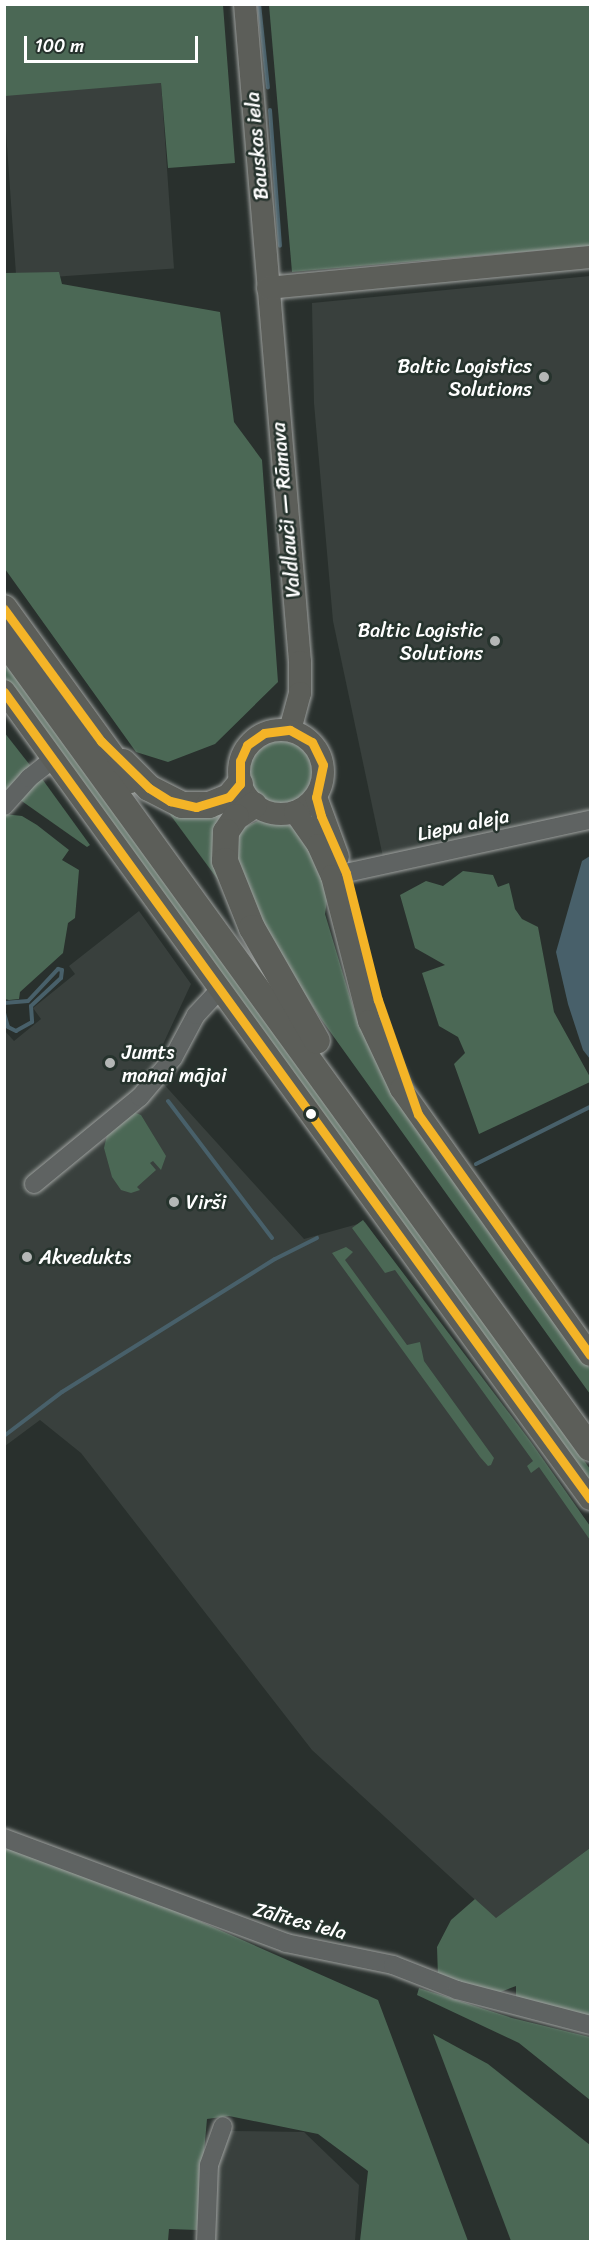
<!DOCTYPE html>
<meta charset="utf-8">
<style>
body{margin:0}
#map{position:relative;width:595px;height:2246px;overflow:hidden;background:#29302d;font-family:Sriracha,sans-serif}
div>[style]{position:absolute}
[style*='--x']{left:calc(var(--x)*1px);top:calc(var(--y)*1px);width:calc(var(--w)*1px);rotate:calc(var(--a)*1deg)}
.built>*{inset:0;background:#39403d;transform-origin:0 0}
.green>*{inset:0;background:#4b6855}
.round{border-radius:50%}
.water>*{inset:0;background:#48606a}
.stream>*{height:4px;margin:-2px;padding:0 2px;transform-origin:2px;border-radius:2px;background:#48606a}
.roads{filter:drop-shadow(0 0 2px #9fa2a0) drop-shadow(0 0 2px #9fa2a0)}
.minor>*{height:18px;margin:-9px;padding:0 9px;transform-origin:9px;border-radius:9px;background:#5f6362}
.major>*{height:22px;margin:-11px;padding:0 11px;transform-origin:11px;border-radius:11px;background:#5c5e59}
.major>.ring{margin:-11px;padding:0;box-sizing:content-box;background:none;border:22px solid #5c5e59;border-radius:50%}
.highway>*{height:26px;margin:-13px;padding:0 13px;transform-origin:13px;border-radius:13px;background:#5c5e59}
.bus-1>*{height:9px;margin:-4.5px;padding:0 4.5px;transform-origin:4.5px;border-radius:4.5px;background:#f4b427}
.dots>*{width:16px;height:16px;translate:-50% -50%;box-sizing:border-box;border:3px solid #26332d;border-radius:50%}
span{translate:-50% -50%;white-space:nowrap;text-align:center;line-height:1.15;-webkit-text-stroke:5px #26332d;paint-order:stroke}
.street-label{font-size:20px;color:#fff}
.poi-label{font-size:20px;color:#fff}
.right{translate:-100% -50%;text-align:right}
.left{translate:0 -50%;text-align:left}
.frame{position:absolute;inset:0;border:6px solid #fff;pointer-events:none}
.scale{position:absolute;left:24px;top:36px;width:174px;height:27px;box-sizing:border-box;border:3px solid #fff;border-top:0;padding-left:8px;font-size:18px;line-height:21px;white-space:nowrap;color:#fff;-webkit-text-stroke:4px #26332d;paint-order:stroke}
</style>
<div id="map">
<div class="built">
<div style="left:161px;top:83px;width:186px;height:158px;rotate:86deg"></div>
<div style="clip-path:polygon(590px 276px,590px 813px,383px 857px,333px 621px,314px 403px,312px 303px)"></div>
<div style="clip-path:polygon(139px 911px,191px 984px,151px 1070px,304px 1239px,365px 1222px,590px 1534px,590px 1848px,496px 1919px,312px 1750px,81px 1453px,40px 1420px,5px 1446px,4px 1030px,14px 1041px,41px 1019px,33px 1008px,75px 974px,69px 966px)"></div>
<div style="clip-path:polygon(229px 2131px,304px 2132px,359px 2185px,355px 2241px,211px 2242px,212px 2169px)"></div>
</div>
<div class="green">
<div style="clip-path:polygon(4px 5px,223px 5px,235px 163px,168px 168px,161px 83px,5px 96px)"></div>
<div style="clip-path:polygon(269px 5px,590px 5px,590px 246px,292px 272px)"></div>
<div style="clip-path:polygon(59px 272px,62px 284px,220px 312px,234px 422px,262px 460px,278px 682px,215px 744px,168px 762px,136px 752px,5px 569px,5px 273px)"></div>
<div style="clip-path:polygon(4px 661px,543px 1402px,590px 1469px,590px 1481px,5px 678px)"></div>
<div style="clip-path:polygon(4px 732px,33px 769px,8px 793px,5px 791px)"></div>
<div class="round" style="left:246px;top:737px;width:68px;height:68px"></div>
<div style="clip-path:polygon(40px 776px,90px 845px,87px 847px,16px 797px)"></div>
<div style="clip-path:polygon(166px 809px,223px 809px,238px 907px)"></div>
<div style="clip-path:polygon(4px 814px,22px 816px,37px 825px,69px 850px,62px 860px,79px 870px,75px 918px,68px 923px,63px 953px,20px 992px,19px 999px,9px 1000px,5px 999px)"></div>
<div style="clip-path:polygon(260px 820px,293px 826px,314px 848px,327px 901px,325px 914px,357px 1020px,528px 1282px,590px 1369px,590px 1394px,321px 1019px,275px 948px,237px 864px,238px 830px)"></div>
<div style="clip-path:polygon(463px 871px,493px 875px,498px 887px,509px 883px,515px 909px,522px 919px,538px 927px,554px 1012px,590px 1077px,590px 1082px,479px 1134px,454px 1064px,465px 1053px,458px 1037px,439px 1026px,422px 973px,445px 965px,415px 948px,400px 895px,426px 881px,443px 886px)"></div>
<div style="clip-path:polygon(133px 1112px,141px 1115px,166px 1156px,161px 1170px,153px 1161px,150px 1163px,156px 1170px,137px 1187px,140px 1190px,131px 1193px,121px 1190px,112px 1177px,104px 1148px,107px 1135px)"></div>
<div style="clip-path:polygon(363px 1220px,531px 1442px,590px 1526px,590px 1540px,539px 1467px,531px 1473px,527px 1466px,533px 1461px,395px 1270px,385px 1273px,352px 1228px)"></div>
<div style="clip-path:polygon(346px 1247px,353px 1252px,345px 1260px,407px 1345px,420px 1342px,424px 1361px,494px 1458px,491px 1465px,488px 1466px,480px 1457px,332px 1253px)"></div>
<div style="clip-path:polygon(4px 1842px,93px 1874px,378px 2000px,468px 2241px,360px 2241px,368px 2171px,318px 2134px,229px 2116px,207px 2119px,197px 2230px,169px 2229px,168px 2241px,5px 2241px)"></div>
<div style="clip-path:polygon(590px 1848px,590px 2018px,516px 1997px,516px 1986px,498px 1993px,438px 1977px,437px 1947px,451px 1920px,475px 1899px,496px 1918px)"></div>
<div style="clip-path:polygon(419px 1988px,512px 2018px,590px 2037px,590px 2100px,519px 2043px,417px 1995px)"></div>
<div style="clip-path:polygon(433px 2034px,488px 2064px,590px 2145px,590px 2241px,511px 2241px)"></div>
</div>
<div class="water">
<div style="clip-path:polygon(590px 856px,590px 1059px,583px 1050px,568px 1004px,556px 952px,582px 861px)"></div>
</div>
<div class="stream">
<div style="--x:259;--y:4;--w:84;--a:83.9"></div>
<div style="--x:270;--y:110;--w:136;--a:85.8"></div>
<div style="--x:4;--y:1003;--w:24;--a:-5"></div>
<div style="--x:28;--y:1001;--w:44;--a:-46.8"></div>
<div style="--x:58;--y:969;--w:4;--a:14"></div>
<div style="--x:62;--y:970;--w:8;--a:97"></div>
<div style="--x:61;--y:978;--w:41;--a:137"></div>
<div style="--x:31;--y:1006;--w:16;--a:86"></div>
<div style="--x:32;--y:1022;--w:18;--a:151"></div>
<div style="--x:16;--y:1031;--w:9;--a:-153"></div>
<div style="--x:8;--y:1027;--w:15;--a:-106"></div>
<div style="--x:168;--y:1101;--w:172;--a:52.8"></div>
<div style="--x:476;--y:1164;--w:127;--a:-26.6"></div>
<div style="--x:4;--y:1436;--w:73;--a:-37.2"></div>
<div style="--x:62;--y:1392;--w:251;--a:-32"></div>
<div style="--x:275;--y:1259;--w:47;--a:-26.6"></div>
</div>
<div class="roads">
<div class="minor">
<div style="--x:4;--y:806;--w:38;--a:-48"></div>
<div style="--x:29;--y:778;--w:31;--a:-38"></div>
<div style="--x:346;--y:873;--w:250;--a:-12.3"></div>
<div style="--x:34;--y:1184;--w:137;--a:-39.4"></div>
<div style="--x:140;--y:1097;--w:51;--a:-49.8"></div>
<div style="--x:173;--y:1058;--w:49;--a:-61.9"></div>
<div style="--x:196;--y:1015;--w:35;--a:-47"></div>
<div style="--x:4;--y:1838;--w:301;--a:20.4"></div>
<div style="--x:286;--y:1943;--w:109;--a:11.6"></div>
<div style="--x:393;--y:1965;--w:69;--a:21.3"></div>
<div style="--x:457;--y:1990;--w:138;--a:14.7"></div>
<div style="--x:206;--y:2242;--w:77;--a:-87.8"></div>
<div style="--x:209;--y:2165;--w:41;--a:-70.3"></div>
</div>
<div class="major">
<div style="--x:245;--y:4;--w:660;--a:85.22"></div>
<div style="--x:300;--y:662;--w:31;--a:90"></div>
<div style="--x:300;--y:693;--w:38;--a:105"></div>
<div style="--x:268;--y:288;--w:323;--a:-5.5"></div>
<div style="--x:4;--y:691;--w:998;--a:54.05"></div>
<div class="ring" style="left:239px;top:730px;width:62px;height:62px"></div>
<div style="--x:316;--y:797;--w:64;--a:69.9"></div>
<div style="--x:295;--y:812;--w:40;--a:55.1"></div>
<div style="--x:318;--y:845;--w:34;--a:66"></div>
<div style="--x:332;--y:876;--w:150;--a:75.7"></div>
<div style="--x:369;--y:1021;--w:75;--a:64.8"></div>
<div style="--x:401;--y:1089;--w:326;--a:54.6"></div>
</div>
<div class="highway">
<div style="--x:4;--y:608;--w:213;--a:54"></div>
<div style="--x:4;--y:640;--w:998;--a:54.05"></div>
<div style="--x:123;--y:762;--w:37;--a:45"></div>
<div style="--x:149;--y:788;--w:37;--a:27"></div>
<div style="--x:182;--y:805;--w:27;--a:0"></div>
<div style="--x:209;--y:805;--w:22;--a:-22"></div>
<div style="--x:229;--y:797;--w:17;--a:-50"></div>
<div style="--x:254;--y:805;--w:22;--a:146"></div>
<div style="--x:236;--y:817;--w:18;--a:124"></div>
<div style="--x:226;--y:832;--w:29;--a:92"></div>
<div style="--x:225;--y:861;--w:72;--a:68.1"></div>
<div style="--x:252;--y:928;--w:130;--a:60.1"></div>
</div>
</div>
<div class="bus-1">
<div style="--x:4;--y:609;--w:164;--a:53.7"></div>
<div style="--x:101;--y:741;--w:67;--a:44.4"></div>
<div style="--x:149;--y:788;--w:25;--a:32"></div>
<div style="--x:170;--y:801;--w:27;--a:13"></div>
<div style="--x:196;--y:807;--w:34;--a:-17"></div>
<div style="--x:229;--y:797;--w:17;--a:-50"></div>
<div style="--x:240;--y:784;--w:23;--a:-90"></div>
<div style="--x:240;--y:761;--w:17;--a:-66"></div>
<div style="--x:247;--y:745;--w:21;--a:-35"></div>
<div style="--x:264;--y:733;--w:26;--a:-7"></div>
<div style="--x:290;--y:730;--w:25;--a:29"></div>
<div style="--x:312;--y:742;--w:25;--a:64"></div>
<div style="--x:323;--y:765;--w:33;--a:102"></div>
<div style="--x:316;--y:797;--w:20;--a:75"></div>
<div style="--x:321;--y:816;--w:62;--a:66.3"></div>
<div style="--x:346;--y:873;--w:131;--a:75.9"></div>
<div style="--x:378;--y:1000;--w:121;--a:70.7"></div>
<div style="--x:418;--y:1114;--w:296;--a:54.5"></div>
<div style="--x:4;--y:692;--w:997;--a:54.01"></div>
</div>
<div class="dots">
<div style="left:544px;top:377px;background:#b4b7b6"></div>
<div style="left:495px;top:641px;background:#b4b7b6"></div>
<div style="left:110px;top:1063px;background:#b4b7b6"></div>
<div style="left:311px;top:1114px;background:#fff"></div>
<div style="left:174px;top:1202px;background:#b4b7b6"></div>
<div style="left:27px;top:1257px;background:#b4b7b6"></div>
</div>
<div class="street-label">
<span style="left:257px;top:146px;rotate:-95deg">Bauskas iela</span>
<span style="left:286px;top:510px;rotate:-95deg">Valdlauči — Rāmava</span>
<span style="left:463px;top:825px;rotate:-12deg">Liepu aleja</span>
<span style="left:300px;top:1921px;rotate:15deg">Zālītes iela</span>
</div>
<div class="poi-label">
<span class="right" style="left:532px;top:378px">Baltic Logistics<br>Solutions</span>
<span class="right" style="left:483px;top:642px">Baltic Logistic<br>Solutions</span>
<span class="left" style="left:122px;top:1064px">Jumts<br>manai mājai</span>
<span class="left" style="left:186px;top:1202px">Virši</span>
<span class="left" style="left:39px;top:1257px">Akvedukts</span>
</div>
<div class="frame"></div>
<div class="scale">100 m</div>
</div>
